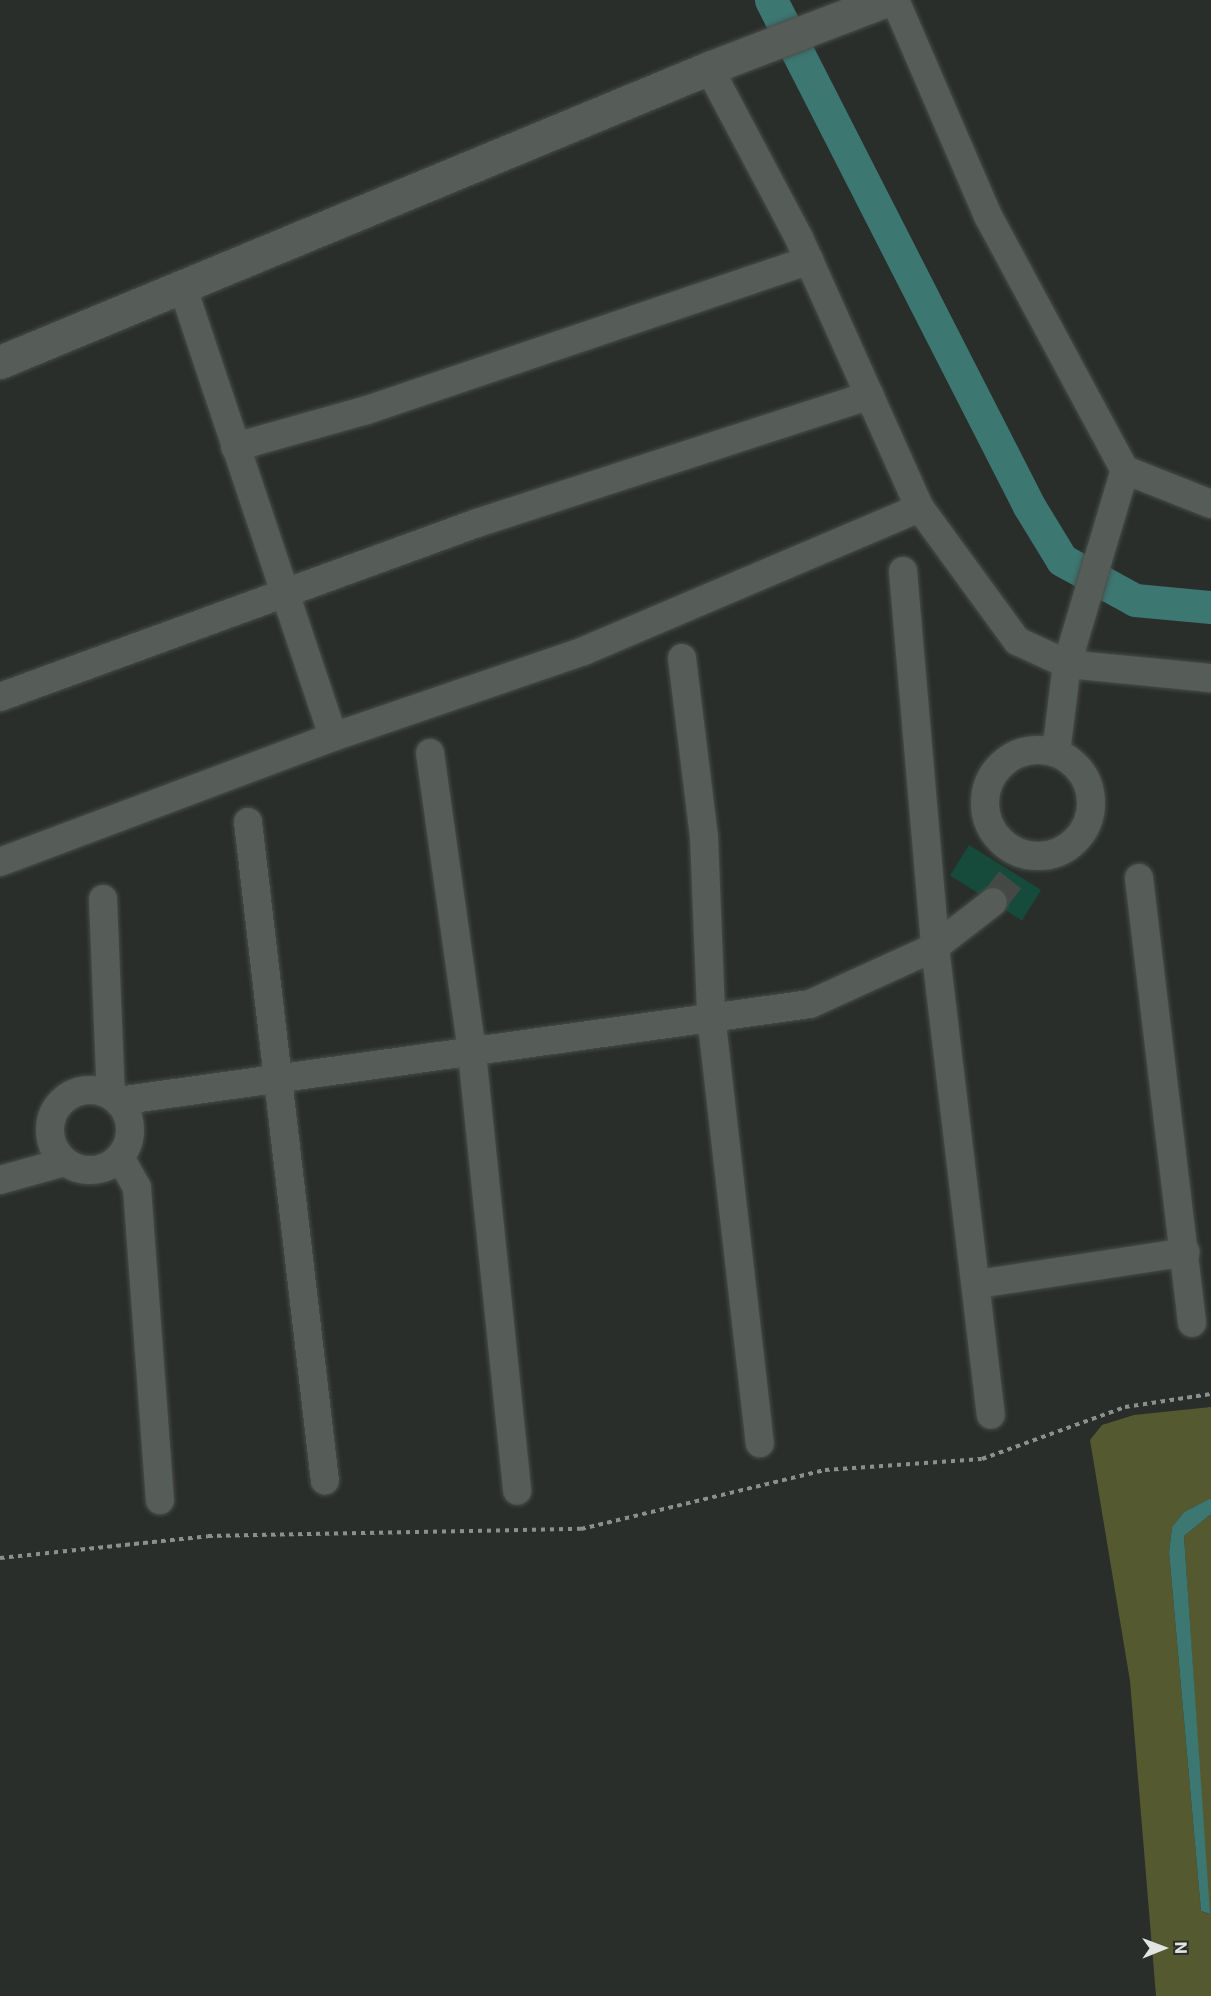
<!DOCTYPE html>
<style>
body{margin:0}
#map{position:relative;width:1211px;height:1996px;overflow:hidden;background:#292e2a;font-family:Inter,sans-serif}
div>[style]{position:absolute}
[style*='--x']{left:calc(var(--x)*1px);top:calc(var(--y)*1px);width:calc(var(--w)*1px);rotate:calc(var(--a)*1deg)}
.green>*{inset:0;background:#555930}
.water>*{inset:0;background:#3c7772}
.canal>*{height:33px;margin:-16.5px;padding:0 16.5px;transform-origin:16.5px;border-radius:16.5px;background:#3c7772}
.building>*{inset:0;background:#164b3b;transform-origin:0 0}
.street-tunnel>*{height:28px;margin-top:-14px;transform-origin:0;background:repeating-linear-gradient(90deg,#454946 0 28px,transparent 0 42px)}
.path>*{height:4px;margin-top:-2px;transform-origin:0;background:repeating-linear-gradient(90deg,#8c908d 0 4.5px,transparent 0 9px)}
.roads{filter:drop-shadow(0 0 2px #484c48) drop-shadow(0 0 2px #484c48)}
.street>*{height:28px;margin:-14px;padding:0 14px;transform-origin:14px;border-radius:14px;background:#565c57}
.street>.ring{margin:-14px;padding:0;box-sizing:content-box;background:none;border:28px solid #565c57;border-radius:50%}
.secondary>*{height:33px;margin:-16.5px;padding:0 16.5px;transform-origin:16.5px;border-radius:16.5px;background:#565c57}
span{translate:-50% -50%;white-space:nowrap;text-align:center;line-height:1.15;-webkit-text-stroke:4.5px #292e2a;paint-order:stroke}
.north{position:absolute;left:1133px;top:1918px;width:60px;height:60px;-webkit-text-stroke:4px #292e2a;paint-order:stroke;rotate:89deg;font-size:16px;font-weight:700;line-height:24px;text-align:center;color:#e2e5e2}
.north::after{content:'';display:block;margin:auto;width:21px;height:27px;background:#e2e5e2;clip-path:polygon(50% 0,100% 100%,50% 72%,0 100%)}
</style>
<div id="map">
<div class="green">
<div style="clip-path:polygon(1211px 1407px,1211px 1498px,1184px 1512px,1172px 1527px,1169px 1552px,1201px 1911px,1209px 1914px,1184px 1536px,1211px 1514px,1211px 1996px,1156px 1996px,1130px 1681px,1090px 1440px,1102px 1425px,1134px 1415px)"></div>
</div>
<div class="water">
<div style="clip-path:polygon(1211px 1498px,1211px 1514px,1184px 1536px,1210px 1914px,1201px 1911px,1169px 1552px,1172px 1527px,1184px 1512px)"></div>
</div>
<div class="canal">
<div style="--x:771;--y:0;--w:568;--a:62.98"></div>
<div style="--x:1029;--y:506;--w:63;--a:58.6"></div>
<div style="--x:1062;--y:560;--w:83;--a:28.7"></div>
<div style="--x:1135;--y:600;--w:76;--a:5.3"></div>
</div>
<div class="building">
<div style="left:969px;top:845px;width:85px;height:36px;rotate:32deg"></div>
</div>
<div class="street-tunnel">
<div style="--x:993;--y:902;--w:34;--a:-52"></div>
</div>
<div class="path">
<div style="--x:0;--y:1558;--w:209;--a:-6"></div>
<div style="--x:208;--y:1536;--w:373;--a:-1.1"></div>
<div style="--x:581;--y:1529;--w:251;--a:-13.6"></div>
<div style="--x:825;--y:1470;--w:157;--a:-4"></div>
<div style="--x:982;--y:1459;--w:152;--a:-20"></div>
<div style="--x:1125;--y:1407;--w:87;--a:-8.6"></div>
</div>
<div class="roads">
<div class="street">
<div style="--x:895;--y:0;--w:235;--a:66.7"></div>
<div style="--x:988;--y:216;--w:289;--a:61.7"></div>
<div style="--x:1125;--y:470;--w:92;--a:21.6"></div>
<div style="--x:709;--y:68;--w:192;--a:62.1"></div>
<div style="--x:799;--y:238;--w:296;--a:65.9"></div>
<div style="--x:920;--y:508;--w:165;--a:53.9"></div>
<div style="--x:1017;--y:641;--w:55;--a:24.7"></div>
<div style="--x:1067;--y:664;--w:145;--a:5.6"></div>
<div style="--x:183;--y:288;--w:473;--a:71.5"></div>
<div style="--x:235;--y:447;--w:137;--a:-15.7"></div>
<div style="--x:367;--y:410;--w:467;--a:-18.7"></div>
<div style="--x:903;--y:571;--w:377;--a:85.1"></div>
<div style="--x:935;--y:947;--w:471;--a:83.2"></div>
<div style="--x:682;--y:658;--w:180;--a:83"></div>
<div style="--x:704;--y:837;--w:178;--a:87.7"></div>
<div style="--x:711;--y:1015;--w:431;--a:83.5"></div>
<div style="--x:0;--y:697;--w:508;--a:-20.04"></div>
<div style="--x:477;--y:523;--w:413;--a:-18"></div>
<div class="ring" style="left:985px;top:750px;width:78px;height:78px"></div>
<div style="--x:430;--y:753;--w:303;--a:82"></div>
<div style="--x:472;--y:1053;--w:440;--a:84.1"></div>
<div style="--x:1056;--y:753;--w:90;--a:-83"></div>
<div style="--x:1067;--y:664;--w:202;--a:-73.4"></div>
<div style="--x:248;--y:822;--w:663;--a:83.34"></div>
<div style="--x:0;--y:862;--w:356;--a:-20.6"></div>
<div style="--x:333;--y:737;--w:265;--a:-18.9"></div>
<div style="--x:584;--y:651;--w:365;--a:-23.1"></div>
<div style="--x:1139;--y:878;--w:448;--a:83.2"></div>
<div style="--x:103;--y:899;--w:196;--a:87.7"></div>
<div class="ring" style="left:50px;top:1090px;width:52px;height:52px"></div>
<div style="--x:118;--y:1101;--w:699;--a:-7.98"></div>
<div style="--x:810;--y:1004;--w:137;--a:-24.5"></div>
<div style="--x:935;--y:947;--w:73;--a:-37.8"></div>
<div style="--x:120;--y:1157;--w:35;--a:61"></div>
<div style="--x:137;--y:1188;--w:313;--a:85.8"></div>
<div style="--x:0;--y:1180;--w:67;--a:-15.5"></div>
<div style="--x:978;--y:1284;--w:210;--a:-8.7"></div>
</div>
<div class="secondary">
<div style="--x:0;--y:362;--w:768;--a:-22.52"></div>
<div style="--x:709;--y:68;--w:190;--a:-21"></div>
</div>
</div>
<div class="north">N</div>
</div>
